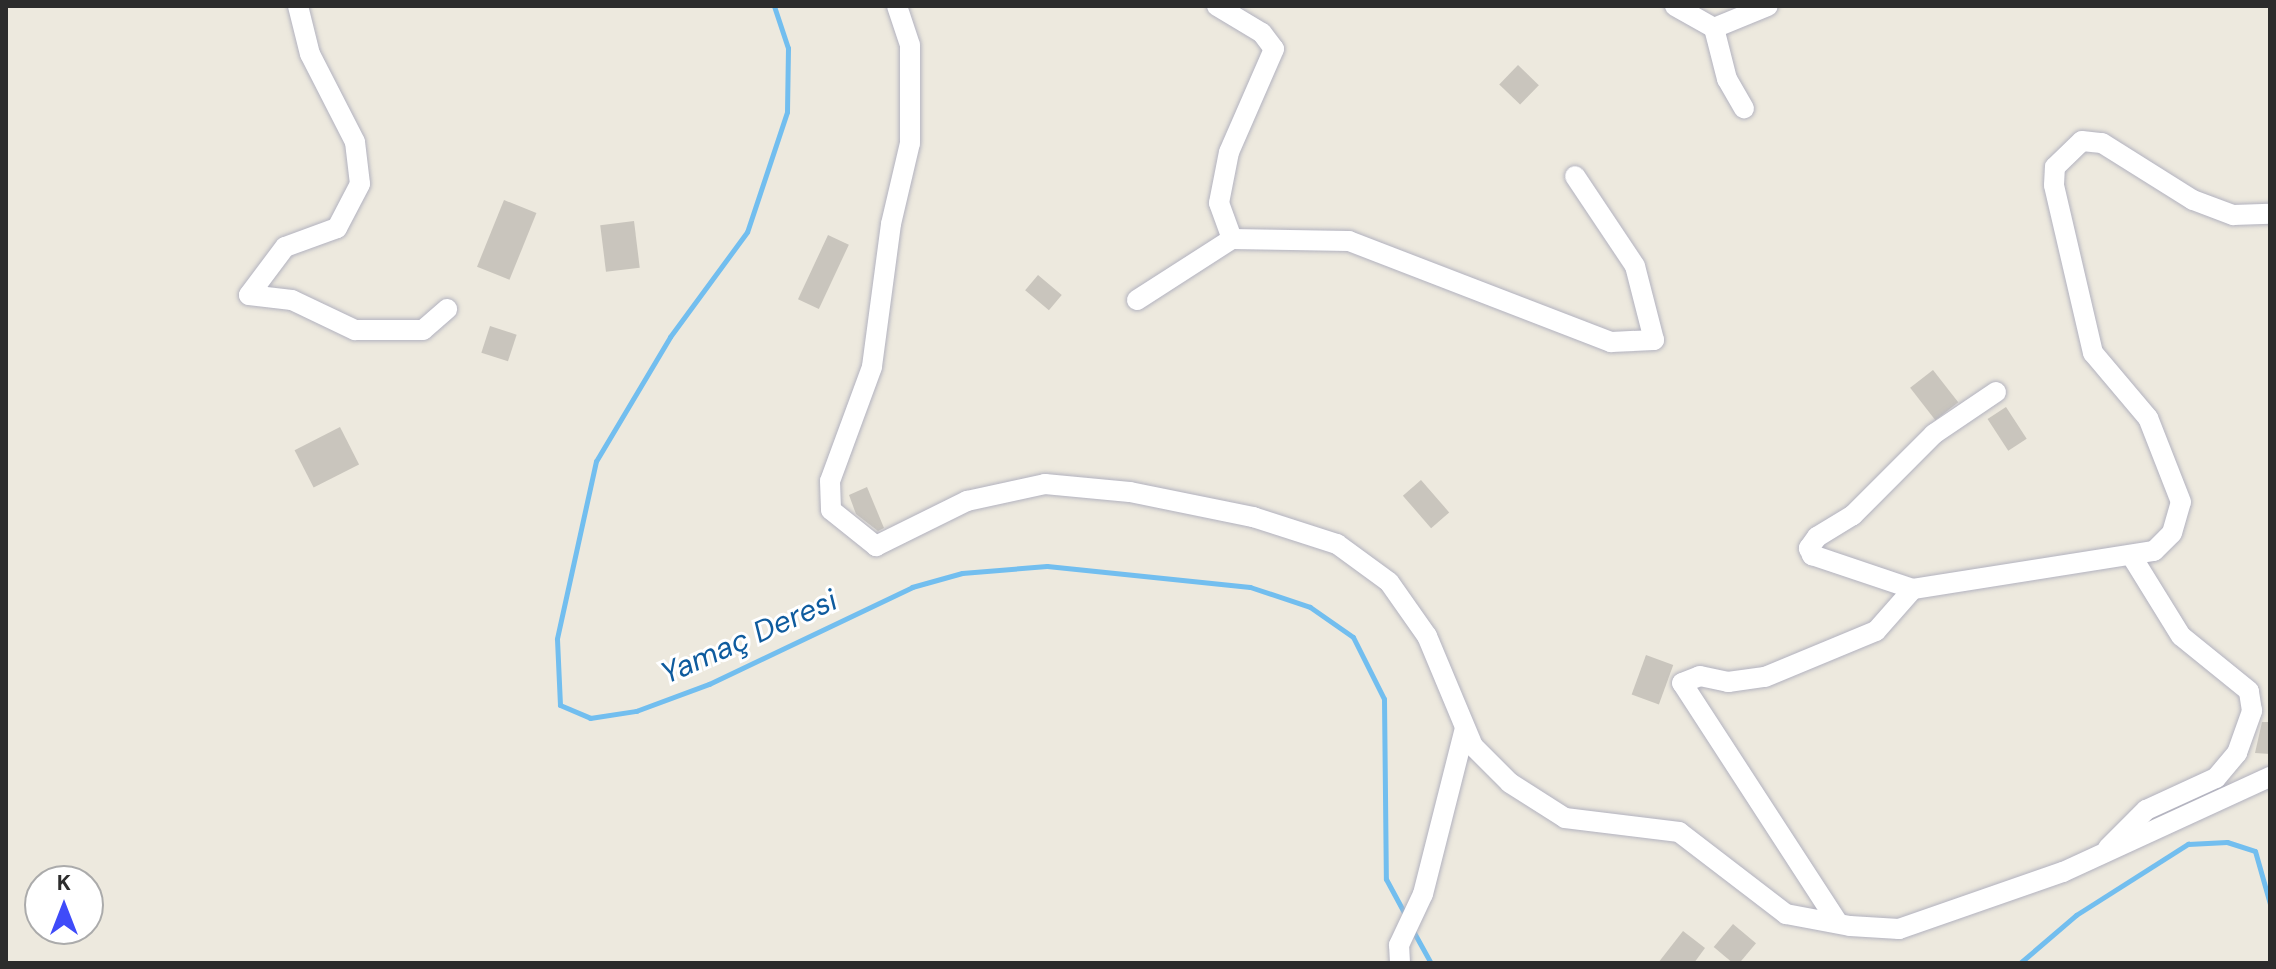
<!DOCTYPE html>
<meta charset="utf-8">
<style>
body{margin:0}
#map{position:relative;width:2276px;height:969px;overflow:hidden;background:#ede9de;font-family:"DM Sans",sans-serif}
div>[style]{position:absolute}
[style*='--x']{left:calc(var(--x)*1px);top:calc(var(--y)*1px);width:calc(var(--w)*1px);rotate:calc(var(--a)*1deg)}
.stream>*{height:5px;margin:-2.5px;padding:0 2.5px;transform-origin:2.5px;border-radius:2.5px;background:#72beef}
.building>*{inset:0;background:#c9c5bd;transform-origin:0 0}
.roads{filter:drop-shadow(0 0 2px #b2b2bf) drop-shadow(0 0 2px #b2b2bf)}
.minor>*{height:20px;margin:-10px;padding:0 10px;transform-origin:10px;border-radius:10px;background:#fff}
span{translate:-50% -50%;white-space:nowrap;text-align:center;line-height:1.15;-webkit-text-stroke:6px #fff;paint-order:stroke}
.water-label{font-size:30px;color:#0e5b9e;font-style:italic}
.frame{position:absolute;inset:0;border:8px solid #2c2c2c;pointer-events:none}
.north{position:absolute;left:24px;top:865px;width:80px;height:80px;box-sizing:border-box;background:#fff;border:2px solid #ababab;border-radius:50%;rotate:0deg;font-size:22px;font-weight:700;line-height:32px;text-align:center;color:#2c2c2c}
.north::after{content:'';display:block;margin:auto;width:28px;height:36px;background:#3f4bf9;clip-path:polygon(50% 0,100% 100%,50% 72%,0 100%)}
</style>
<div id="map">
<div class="stream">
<div style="--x:774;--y:6;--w:44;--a:71.6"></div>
<div style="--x:788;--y:48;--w:64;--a:90.9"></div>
<div style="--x:787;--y:112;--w:126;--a:108.4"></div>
<div style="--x:747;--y:232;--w:130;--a:126.3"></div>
<div style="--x:670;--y:337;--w:144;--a:120.8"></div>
<div style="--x:596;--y:461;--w:182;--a:102.4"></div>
<div style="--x:557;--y:639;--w:66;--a:87.4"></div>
<div style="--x:560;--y:705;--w:33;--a:23"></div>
<div style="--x:590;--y:718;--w:47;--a:-8.7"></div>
<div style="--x:636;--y:711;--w:78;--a:-20.3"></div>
<div style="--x:709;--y:684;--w:225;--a:-25.5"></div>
<div style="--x:912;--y:587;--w:52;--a:-15.6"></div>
<div style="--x:962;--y:573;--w:85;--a:-4.7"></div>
<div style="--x:1047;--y:566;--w:204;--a:5.9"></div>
<div style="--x:1250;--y:587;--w:63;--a:18.4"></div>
<div style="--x:1310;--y:607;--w:52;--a:34.9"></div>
<div style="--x:1353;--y:637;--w:69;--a:63.4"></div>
<div style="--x:1384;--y:699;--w:180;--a:89.4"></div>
<div style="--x:1386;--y:879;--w:42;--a:61.6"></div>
<div style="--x:1412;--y:929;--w:39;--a:61"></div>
<div style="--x:2020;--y:963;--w:74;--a:-40.6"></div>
<div style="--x:2076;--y:915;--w:133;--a:-32.4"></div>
<div style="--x:2188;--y:844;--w:39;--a:-3"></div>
<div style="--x:2227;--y:842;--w:29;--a:18"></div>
<div style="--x:2255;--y:851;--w:55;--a:74.2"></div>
</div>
<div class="building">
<div style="left:1518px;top:65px;width:29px;height:27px;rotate:44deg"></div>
<div style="left:504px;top:200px;width:35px;height:72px;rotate:22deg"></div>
<div style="left:634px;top:221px;width:47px;height:34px;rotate:83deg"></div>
<div style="left:828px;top:235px;width:23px;height:71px;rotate:25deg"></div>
<div style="left:1038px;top:275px;width:31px;height:20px;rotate:40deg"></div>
<div style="left:490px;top:326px;width:28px;height:28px;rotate:18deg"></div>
<div style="left:1933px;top:370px;width:41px;height:29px;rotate:52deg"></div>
<div style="left:2006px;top:407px;width:38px;height:22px;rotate:57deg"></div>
<div style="left:340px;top:427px;width:42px;height:51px;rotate:63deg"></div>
<div style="left:1421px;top:480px;width:43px;height:24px;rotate:49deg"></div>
<div style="clip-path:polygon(867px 487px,884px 528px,878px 531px,856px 514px,849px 495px)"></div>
<div style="left:1646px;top:655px;width:29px;height:42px;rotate:20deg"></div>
<div style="clip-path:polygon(2262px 722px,2270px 722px,2270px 754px,2255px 753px)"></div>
<div style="left:1733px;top:924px;width:30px;height:30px;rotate:40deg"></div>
<div style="clip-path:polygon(1683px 931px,1705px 948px,1694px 963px,1658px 963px)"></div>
</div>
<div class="roads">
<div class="minor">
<div style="--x:298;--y:6;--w:49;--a:76"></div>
<div style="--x:310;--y:54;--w:99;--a:62.9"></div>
<div style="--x:355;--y:142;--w:42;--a:83.2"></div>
<div style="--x:360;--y:184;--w:50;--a:117.6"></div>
<div style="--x:337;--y:228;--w:55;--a:159.9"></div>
<div style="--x:285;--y:247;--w:60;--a:126.9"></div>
<div style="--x:249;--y:295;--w:43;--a:6.6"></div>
<div style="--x:292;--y:300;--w:70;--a:25.5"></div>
<div style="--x:355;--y:330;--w:68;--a:0"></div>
<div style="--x:423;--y:330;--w:32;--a:-41"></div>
<div style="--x:897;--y:6;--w:41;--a:71.6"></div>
<div style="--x:910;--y:45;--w:98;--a:90"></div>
<div style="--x:910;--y:143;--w:83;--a:103.2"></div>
<div style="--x:891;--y:224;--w:144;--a:97.6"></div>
<div style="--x:872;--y:367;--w:121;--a:110.2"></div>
<div style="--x:830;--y:481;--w:29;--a:88"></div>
<div style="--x:831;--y:510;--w:58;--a:38.7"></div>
<div style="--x:876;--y:546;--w:102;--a:-26.3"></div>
<div style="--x:967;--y:501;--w:80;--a:-12.3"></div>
<div style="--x:1045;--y:484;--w:85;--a:5.4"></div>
<div style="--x:1130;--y:492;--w:126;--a:11.5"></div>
<div style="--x:1253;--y:517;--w:88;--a:17.8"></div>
<div style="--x:1337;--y:544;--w:64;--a:36.2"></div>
<div style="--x:1389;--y:582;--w:66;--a:54.9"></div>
<div style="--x:1427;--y:636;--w:119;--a:67.3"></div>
<div style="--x:1473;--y:746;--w:52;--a:45"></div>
<div style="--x:1510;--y:783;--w:65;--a:32.5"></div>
<div style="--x:1565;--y:818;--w:115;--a:7"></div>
<div style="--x:1679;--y:832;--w:135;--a:37.5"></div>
<div style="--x:1786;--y:914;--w:65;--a:10.6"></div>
<div style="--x:1850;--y:926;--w:49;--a:3.5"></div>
<div style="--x:1899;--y:929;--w:174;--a:-19.2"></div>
<div style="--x:2063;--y:872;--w:228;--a:-24.7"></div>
<div style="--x:1217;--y:6;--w:52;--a:31"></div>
<div style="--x:1262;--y:33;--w:20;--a:53"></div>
<div style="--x:1274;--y:49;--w:112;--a:113.6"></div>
<div style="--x:1229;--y:152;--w:52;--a:101.1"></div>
<div style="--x:1219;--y:203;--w:38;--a:70"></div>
<div style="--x:1675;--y:6;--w:45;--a:29.4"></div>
<div style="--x:1714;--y:28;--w:58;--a:-22.2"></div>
<div style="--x:1714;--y:28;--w:53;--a:75.7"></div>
<div style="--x:1727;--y:79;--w:34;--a:60"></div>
<div style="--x:1137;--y:300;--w:113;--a:-32.7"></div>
<div style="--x:1232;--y:239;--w:117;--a:1"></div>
<div style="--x:1349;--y:241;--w:281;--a:21.1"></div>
<div style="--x:1611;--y:342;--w:43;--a:-2.7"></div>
<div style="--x:1654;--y:340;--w:76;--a:-104.4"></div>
<div style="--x:1635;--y:266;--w:108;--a:-123.7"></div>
<div style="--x:1996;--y:392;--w:75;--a:145.9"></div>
<div style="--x:1934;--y:434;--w:115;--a:135"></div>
<div style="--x:1853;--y:515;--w:42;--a:148.6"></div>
<div style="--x:1817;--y:537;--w:14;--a:126"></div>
<div style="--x:1809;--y:548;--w:8;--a:67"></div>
<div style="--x:1812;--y:555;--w:107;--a:18.6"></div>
<div style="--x:1913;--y:589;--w:244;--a:-9"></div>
<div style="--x:2154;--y:551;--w:25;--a:-45"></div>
<div style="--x:2172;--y:533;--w:32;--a:-74"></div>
<div style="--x:2181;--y:502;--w:90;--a:-111.4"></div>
<div style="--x:2148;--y:418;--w:85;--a:-130.2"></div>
<div style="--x:2093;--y:353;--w:172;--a:-103.1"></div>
<div style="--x:2054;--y:185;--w:18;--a:-87"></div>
<div style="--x:2055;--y:167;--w:37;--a:-44"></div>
<div style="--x:2082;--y:141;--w:20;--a:6"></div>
<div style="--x:2102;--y:143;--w:107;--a:32.1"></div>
<div style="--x:2193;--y:200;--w:43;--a:20.6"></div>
<div style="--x:2233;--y:215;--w:37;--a:-2"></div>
<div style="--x:2108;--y:848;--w:54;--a:-45"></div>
<div style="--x:2146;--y:810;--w:77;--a:-24.6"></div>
<div style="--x:2216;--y:778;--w:33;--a:-50"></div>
<div style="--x:2237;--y:753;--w:45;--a:-70.3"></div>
<div style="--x:2252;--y:711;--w:20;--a:-99"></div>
<div style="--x:2249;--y:691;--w:87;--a:-141"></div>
<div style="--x:2181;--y:636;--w:95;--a:-121.7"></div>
<div style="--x:1838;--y:923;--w:286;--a:-123"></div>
<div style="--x:1682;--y:683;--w:19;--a:-21"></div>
<div style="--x:1700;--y:676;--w:29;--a:12"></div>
<div style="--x:1728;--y:682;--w:37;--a:-8"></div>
<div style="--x:1765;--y:677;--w:120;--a:-22.5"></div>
<div style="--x:1876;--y:631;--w:56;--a:-48.6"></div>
<div style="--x:1400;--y:963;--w:18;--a:-93"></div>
<div style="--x:1399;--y:945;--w:56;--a:-64.8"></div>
<div style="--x:1423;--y:894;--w:171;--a:-75.8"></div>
</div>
</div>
<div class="water-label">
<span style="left:749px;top:637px;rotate:-24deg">Yamaç Deresi</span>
</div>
<div class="frame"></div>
<div class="north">K</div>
</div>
